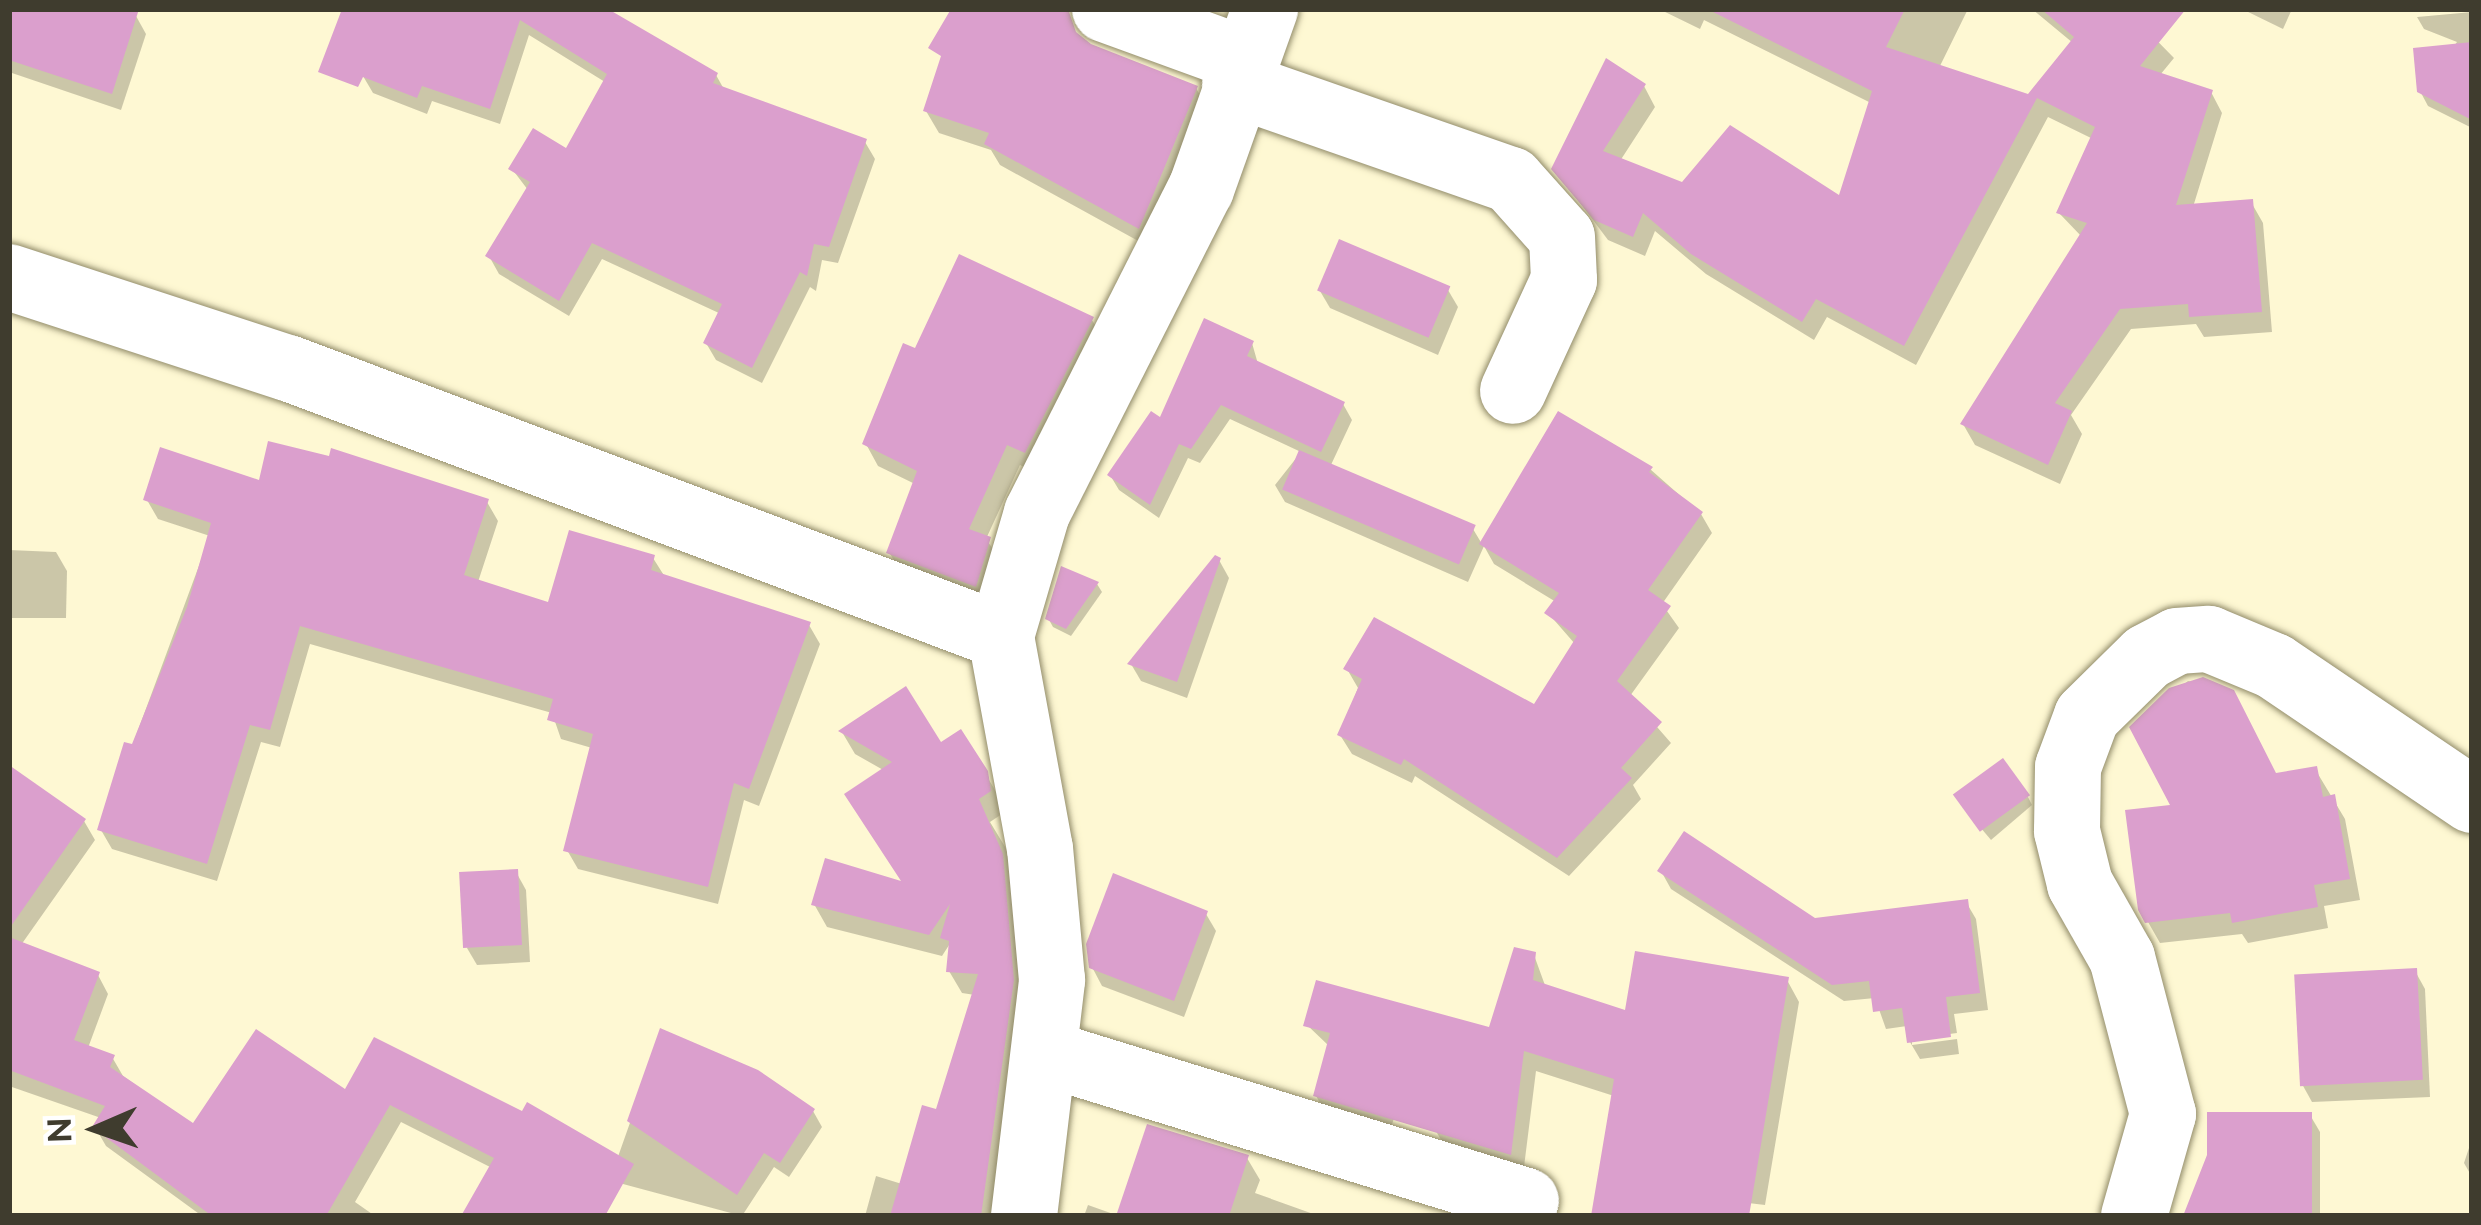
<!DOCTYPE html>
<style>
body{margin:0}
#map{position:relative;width:2481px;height:1225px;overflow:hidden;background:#fef8d3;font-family:Raleway,sans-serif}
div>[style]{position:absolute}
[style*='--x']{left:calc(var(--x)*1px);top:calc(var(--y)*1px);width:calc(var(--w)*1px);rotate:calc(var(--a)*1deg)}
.shadow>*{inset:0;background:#0003}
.building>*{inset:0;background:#db9fcd;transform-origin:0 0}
.roads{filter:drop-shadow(0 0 3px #928c6a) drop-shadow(0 0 3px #928c6a)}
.minor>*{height:66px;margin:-33px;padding:0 33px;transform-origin:33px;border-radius:33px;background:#fff}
span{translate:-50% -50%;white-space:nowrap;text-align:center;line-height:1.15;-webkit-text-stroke:9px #fff;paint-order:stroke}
.frame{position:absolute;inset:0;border:12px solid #3f3c2e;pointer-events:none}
.north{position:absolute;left:36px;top:1069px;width:120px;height:120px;-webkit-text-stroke:9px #fff;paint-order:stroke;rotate:268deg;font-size:33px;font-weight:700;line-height:48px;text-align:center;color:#3f3c2e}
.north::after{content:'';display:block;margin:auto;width:42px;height:54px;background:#3f3c2e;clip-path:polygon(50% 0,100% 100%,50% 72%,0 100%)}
</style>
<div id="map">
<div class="shadow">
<div style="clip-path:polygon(9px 9px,136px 16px,146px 34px,121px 110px,9px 72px)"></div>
<div style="clip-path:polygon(399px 9px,602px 9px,716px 75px,725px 91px,865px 142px,875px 159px,838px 263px,822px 260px,816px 291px,810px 287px,762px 383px,716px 360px,706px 343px,721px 314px,602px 259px,569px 316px,499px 274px,489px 256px,528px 190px,512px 169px,567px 152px,605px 82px,529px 35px,500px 124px,432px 101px,427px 114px,373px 93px,363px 76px)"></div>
<div style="clip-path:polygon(1659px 9px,1968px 9px,1939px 68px,2029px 97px,2073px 43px,2032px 9px,2126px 9px,2174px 58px,2160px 75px,2211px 92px,2222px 113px,2193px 207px,2251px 202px,2263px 223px,2272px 332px,2204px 337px,2196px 324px,2131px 329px,2071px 415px,2082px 434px,2060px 484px,1975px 445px,1963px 424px,2082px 237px,2059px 213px,2093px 139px,2048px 117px,1916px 365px,1827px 317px,1814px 340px,1706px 274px,1655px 231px,1645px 256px,1608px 240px,1554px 168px,1644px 86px,1655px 107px,1620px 161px,1683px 186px,1840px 199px,1871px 103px,1704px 20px,1700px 29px)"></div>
<div style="clip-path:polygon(2242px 9px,2292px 9px,2283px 29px)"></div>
<div style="clip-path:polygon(2472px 12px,2472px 127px,2470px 127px,2428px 106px,2420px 91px,2457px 42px,2424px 29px,2417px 17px)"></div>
<div style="clip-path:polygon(1196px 88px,1208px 110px,1151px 248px,1000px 165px,991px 150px,939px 133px,926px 111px)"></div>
<div style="clip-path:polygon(1448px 290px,1458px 307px,1438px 355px,1330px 308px,1320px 291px)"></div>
<div style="clip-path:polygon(1092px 320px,1105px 342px,1038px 474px,1020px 465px,986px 539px,1002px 562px,988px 607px,902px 574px,889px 552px,915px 484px,878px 466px,866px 444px,917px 352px)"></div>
<div style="clip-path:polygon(1252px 343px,1258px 364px,1343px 404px,1352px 420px,1330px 467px,1473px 529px,1482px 544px,1650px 469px,1701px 514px,1712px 533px,1662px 604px,1679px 628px,1630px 696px,1671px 743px,1633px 785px,1641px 799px,1569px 876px,1415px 776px,1412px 783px,1352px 754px,1340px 735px,1358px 688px,1347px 669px,1535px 708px,1575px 644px,1548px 613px,1556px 602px,1494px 564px,1484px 546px,1468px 582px,1285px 502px,1275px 485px,1301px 452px,1230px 419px,1200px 463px,1188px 458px,1159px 518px,1119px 490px,1110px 475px)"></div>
<div style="clip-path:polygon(261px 484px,487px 502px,498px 521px,478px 582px,550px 605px,653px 558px,665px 577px,809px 625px,820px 644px,759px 806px,744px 800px,718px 904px,578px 869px,567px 850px,592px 748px,561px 739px,552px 713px,310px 644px,280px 747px,261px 742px,217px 881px,112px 849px,101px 830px,210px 536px,158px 519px,147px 500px)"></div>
<div style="clip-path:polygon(9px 550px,56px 552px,67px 571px,66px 618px,9px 618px)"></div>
<div style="clip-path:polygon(1219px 560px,1229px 578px,1187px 698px,1141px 681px,1131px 664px)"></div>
<div style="clip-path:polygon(1097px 584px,1102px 592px,1071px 636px,1053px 627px,1048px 618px)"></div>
<div style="clip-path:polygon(2188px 681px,2232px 692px,2276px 776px,2315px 769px,2345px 819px,2360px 900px,2324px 906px,2328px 928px,2248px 943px,2242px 934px,2160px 943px,2148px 922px,2175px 807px,2133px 728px)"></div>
<div style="clip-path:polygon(842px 732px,941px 746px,985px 773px,999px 797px,1002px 814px,990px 822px,1010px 855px,1025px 1004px,1002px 1216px,865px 1216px,876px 1176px,902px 1184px,938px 1113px,975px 995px,962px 993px,949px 971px,951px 942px,942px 956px,827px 927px,814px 904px,906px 886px,885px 771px,855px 754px)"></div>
<div style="clip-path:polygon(9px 772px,84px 821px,95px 840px,21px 945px,98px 975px,108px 994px,88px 1048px,112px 1057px,123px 1076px,193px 1127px,346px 1093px,375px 1041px,560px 1192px,608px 1216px,464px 1216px,492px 1168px,401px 1122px,355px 1202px,375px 1216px,202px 1216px,106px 1146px,95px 1127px,101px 1118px,9px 1086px)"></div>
<div style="clip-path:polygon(2028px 797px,2032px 805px,1991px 840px,1964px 808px)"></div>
<div style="clip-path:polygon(1661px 871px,1814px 921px,1966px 902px,1976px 919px,1988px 1010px,1954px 1014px,1957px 1033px,1912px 1039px,1912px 1045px,1957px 1039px,1959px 1054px,1920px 1059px,1910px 1042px,1907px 1026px,1886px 1029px,1875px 998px,1844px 1001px,1671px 889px)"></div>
<div style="clip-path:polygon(516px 872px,526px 890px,530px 962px,477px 965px,467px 948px)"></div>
<div style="clip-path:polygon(1206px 914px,1216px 931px,1184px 1017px,1102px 986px,1092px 967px)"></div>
<div style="clip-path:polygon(1534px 955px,1546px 988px,1628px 1013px,1787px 980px,1799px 1002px,1765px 1205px,1615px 1187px,1614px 1096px,1536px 1071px,1523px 1175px,1450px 1155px,1437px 1133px)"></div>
<div style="clip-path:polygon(2415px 971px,2425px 989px,2430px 1097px,2312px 1102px,2302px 1084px)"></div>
<div style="clip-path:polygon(1307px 1025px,1425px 1028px,1389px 1133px,1326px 1113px,1316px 1096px,1329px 1046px)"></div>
<div style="clip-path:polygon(662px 1032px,813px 1111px,822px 1127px,789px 1177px,774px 1167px,742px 1216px,623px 1184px,614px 1168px)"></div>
<div style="clip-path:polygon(2310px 1115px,2320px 1132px,2320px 1216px,2186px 1216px)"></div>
<div style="clip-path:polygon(2472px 1139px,2472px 1177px,2464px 1163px)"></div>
<div style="clip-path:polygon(1247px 1158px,1260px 1180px,1255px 1193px,1319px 1216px,1120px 1216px)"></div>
<div style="clip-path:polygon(1088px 1205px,1119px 1216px,1084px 1216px)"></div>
</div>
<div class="building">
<div style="clip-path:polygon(9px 9px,139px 9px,112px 94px,9px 60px)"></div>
<div style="clip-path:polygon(342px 9px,608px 9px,718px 73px,713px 83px,867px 139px,829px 247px,814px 244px,807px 276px,800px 272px,752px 368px,703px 343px,722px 304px,592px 243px,559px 301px,485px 256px,530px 182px,508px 169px,533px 128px,566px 148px,607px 74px,520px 20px,490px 109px,422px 86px,417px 98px,363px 77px,358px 87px,318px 72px)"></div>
<div style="clip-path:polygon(951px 9px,1068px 9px,1076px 32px,1091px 44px,1198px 86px,1139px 229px,984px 144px,989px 133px,923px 111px,941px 56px,928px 48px)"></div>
<div style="clip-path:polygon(1707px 9px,1905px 9px,1886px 47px,2028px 94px,2074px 37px,2041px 9px,2186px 9px,2140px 66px,2213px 90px,2176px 205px,2253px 199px,2262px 312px,2189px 317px,2188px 304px,2120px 309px,2055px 403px,2072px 411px,2048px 465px,1960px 424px,2087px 223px,2056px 213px,2095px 127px,2037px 98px,1904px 346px,1816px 299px,1802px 322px,1691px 254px,1643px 213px,1633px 237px,1594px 220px,1551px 169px,1606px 58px,1646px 84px,1603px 151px,1682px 182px,1730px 125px,1839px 195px,1872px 91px)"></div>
<div style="clip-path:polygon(2472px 42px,2472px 120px,2417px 92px,2413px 48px)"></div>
<div style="left:1339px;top:239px;width:121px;height:56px;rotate:23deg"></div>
<div style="clip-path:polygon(959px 254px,1094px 317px,1025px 453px,1007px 445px,969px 529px,991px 537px,976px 587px,886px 553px,917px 471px,862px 444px,903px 343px,915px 348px)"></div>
<div style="clip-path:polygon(1204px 318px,1254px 341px,1247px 356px,1345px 402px,1321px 452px,1221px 405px,1191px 449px,1179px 444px,1150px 505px,1107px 475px,1151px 411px,1160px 417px)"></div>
<div style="clip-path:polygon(1558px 411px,1653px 467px,1649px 472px,1703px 512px,1648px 590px,1671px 606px,1617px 681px,1662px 722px,1621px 768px,1632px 778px,1557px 858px,1404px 759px,1401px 765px,1337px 735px,1362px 679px,1343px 669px,1374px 617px,1534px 704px,1577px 636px,1544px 613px,1559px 593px,1479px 544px)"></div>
<div style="clip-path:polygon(268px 441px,329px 456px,331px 448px,489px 499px,464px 575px,548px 602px,569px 530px,655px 555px,651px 570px,811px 622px,749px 789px,734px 783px,708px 887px,563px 851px,593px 734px,547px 720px,553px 699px,300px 626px,270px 730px,250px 725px,207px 864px,97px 830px,124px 742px,132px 744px,187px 607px,211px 523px,143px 500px,160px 447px,259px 480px)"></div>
<div style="left:1299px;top:450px;width:192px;height:43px;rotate:23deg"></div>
<div style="clip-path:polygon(1215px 555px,1221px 558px,1177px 682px,1127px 664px)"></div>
<div style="clip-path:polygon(1061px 566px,1099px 582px,1066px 629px,1045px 619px)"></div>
<div style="clip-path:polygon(2203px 677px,2234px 690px,2276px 773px,2317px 766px,2323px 797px,2335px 794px,2350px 879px,2314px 885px,2318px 907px,2232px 923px,2230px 913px,2145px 923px,2138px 910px,2125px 810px,2170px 805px,2129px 727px,2169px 688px)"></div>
<div style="clip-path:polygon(906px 686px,941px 742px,961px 729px,988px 771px,991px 791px,979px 799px,1003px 854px,1014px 980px,981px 1216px,890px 1216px,922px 1105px,936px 1109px,978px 974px,946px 972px,949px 941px,940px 938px,950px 904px,929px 935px,811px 905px,825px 858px,901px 881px,844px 794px,892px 762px,838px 731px)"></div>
<div style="left:2003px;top:758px;width:46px;height:62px;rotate:54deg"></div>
<div style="clip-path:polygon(9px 765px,86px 819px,9px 929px)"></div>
<div style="clip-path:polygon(1684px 831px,1815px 918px,1968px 899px,1980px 993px,1946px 997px,1951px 1037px,1907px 1043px,1902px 1008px,1873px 1012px,1869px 981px,1832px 985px,1657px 871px)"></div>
<div style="left:518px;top:869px;width:76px;height:59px;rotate:87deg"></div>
<div style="clip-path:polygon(1113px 873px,1208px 911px,1174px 1001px,1089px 968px,1086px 944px)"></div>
<div style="clip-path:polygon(9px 937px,100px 972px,74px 1040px,115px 1055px,110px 1067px,193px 1123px,256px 1029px,345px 1089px,374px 1037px,522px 1111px,527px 1102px,634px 1164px,605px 1216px,461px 1216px,494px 1158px,390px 1105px,326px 1216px,212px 1216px,92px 1127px,105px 1106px,9px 1070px)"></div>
<div style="clip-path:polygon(1514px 947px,1536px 952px,1533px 980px,1625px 1010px,1635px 951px,1789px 977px,1749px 1216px,1591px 1216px,1614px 1079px,1524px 1051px,1511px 1155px,1313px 1096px,1330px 1033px,1303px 1026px,1316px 980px,1489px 1027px)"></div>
<div style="left:2417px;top:968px;width:112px;height:123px;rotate:87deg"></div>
<div style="clip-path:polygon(660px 1028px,758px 1070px,815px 1109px,780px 1163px,764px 1153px,737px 1195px,627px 1121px)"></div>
<div style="clip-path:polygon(2207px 1112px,2312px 1112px,2312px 1216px,2183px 1216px,2207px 1155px)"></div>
<div style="clip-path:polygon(1147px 1124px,1249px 1155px,1229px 1216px,1116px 1216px)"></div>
</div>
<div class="roads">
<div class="minor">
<div style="--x:1105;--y:9;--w:149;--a:20"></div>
<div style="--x:1235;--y:84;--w:292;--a:19.2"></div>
<div style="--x:1511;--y:180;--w:76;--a:48.2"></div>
<div style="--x:1562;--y:237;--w:43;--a:87.3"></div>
<div style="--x:1564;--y:280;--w:122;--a:114.7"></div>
<div style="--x:9;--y:277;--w:293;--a:18.1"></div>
<div style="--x:288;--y:368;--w:762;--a:20.6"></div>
<div style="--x:1048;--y:1054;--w:500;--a:17.09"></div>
<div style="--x:1024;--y:1216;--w:238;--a:-83.2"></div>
<div style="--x:1052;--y:980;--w:132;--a:-95.2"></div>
<div style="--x:1040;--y:849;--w:217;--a:-100.4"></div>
<div style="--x:1001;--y:636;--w:128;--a:-73.7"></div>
<div style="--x:1037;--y:513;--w:363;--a:-63.2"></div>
<div style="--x:1201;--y:189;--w:191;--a:-70.4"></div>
<div style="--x:2134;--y:1216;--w:106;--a:-74.1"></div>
<div style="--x:2163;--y:1114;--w:161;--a:-104.7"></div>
<div style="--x:2122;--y:958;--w:85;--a:-119.6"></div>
<div style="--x:2080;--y:884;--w:55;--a:-103.8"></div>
<div style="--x:2067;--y:831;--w:64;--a:-89.1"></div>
<div style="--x:2068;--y:767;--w:54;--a:-69.6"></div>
<div style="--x:2087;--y:716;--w:84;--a:-44.5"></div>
<div style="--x:2147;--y:657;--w:34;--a:-28"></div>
<div style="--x:2177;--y:641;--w:32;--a:-4"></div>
<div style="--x:2209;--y:639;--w:70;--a:22.6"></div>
<div style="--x:2274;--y:666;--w:239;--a:34.1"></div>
</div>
</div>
<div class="frame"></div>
<div class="north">N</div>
</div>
